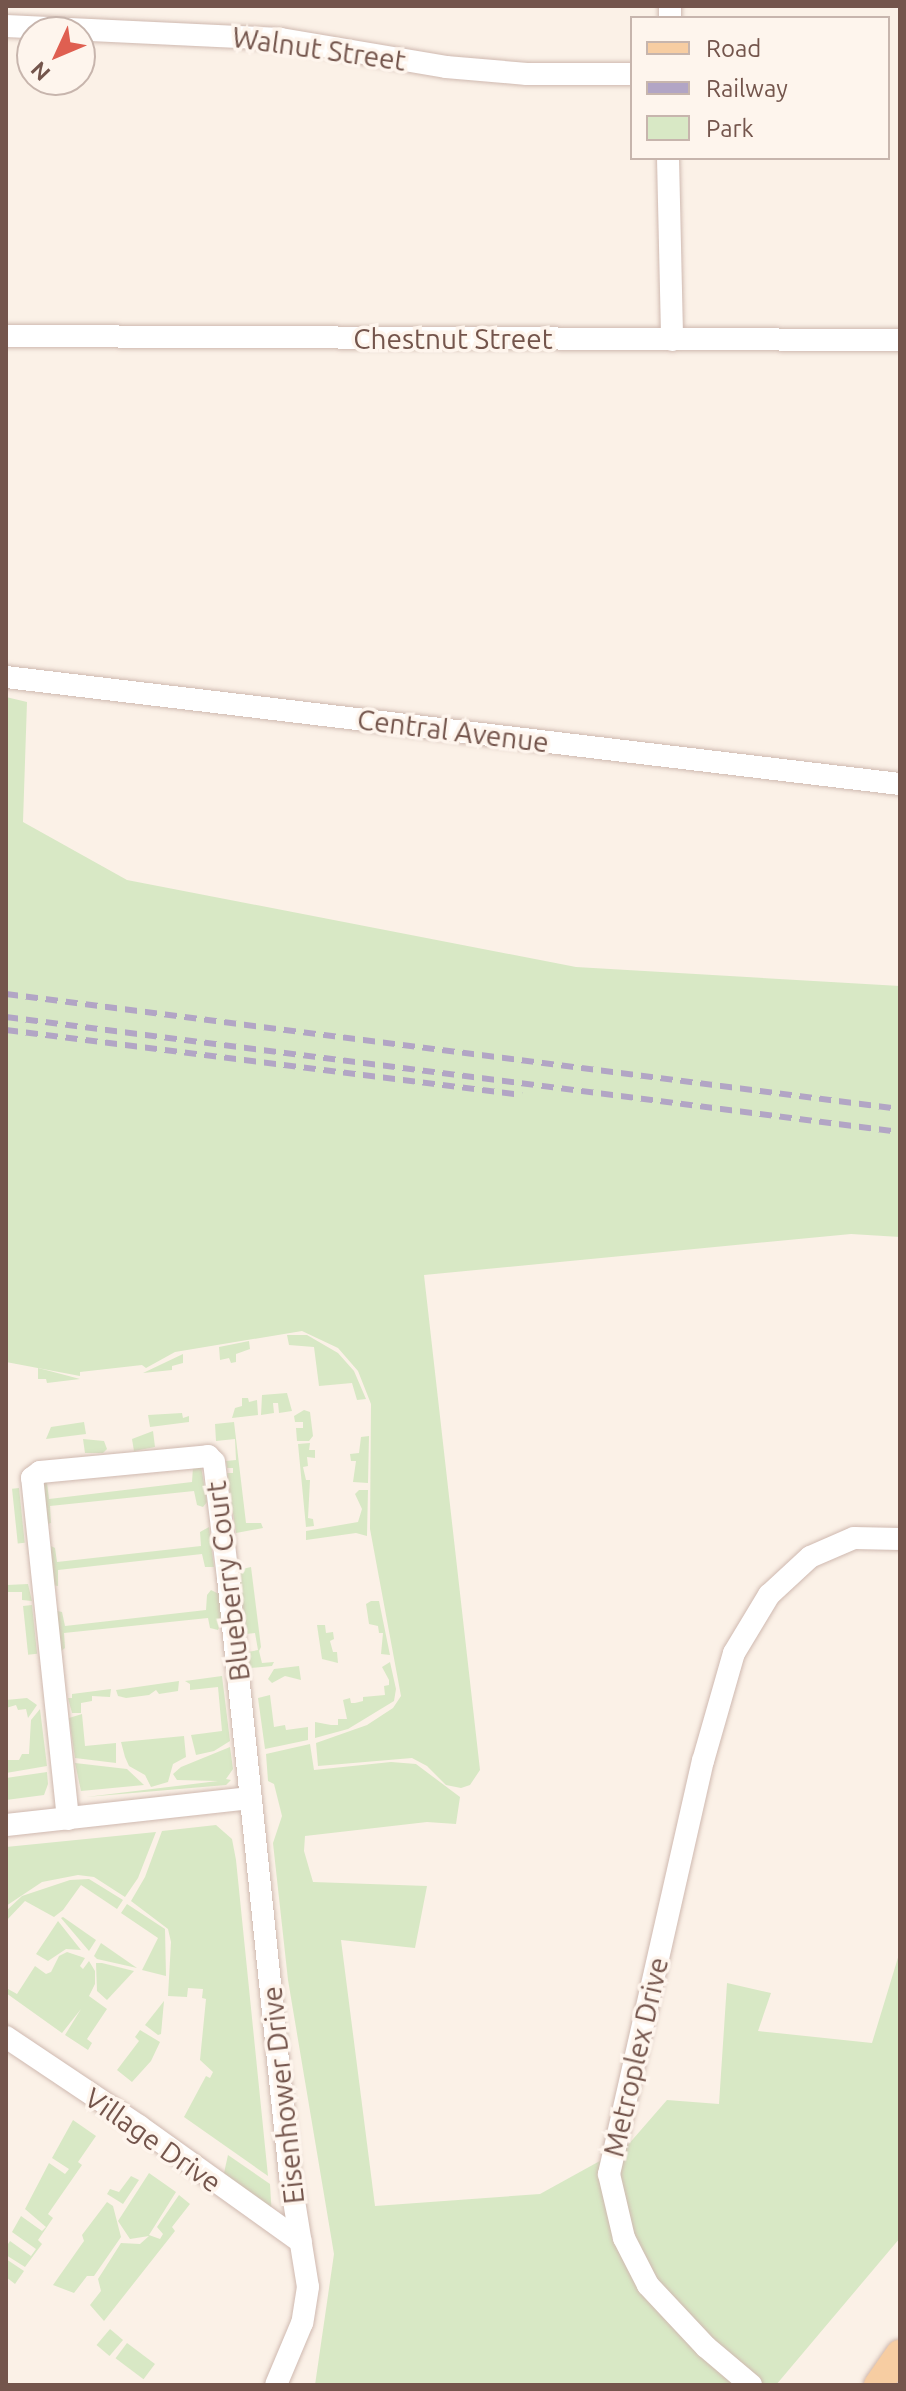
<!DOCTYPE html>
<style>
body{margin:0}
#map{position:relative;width:906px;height:2391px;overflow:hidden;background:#fbf1e7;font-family:Ubuntu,sans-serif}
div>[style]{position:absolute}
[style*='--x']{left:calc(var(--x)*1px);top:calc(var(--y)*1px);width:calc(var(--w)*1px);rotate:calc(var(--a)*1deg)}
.green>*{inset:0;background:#d8e8c5;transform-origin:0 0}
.roads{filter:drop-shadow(0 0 2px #cfb9b0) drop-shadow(0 0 2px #cfb9b0)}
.minor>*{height:22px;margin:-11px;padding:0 11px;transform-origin:11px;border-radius:11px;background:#fff}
.major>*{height:28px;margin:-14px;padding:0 14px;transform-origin:14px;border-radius:14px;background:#f7cda2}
.rail>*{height:6px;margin-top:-3px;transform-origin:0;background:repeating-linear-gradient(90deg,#b2a5c5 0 12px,transparent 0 20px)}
span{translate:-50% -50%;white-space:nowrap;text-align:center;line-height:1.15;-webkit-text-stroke:7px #fef5ed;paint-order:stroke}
.street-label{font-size:28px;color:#74554c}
.frame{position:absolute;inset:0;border:8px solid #74554c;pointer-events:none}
.legend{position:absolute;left:630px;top:16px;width:260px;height:144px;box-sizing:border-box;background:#fef5ed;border:2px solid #c7b5ad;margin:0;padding:10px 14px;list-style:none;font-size:24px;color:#74554c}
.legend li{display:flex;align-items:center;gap:16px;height:40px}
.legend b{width:40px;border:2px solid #c7b5ad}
.north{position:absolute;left:16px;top:16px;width:80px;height:80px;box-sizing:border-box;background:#fef5ed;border:2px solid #c7b5ad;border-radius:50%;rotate:226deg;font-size:22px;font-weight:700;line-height:32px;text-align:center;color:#74554c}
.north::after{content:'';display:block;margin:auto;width:28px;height:36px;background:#df5f51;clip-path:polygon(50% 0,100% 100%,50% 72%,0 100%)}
</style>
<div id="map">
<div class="green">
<div style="clip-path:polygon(6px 697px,27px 702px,23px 822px,127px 880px,576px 967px,900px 986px,900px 1237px,851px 1234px,424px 1275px,480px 1770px,470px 1785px,461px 1788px,446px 1785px,427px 1766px,412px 1758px,318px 1766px,316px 1743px,367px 1725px,393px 1708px,401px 1696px,370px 1529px,371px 1404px,358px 1371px,338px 1348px,302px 1331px,175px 1352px,146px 1368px,142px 1365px,80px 1372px,80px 1376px,6px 1362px)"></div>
<div style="clip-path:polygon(287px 1335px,307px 1335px,338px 1353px,354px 1371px,366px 1399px,357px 1400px,352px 1383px,319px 1386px,314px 1347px,289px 1345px)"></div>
<div style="clip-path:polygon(249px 1341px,250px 1349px,236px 1354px,236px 1362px,231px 1363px,229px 1358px,220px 1360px,219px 1347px)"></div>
<div style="clip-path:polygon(183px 1354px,183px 1363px,172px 1366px,172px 1370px,143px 1373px)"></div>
<div style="clip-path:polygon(38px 1368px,46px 1370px,80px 1379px,47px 1383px,46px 1379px,38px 1379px)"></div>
<div style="clip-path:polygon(287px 1393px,292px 1411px,279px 1413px,278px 1403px,273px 1403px,274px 1413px,261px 1415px,262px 1395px)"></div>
<div style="clip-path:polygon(242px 1398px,248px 1398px,249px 1402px,257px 1400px,258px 1415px,232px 1418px,235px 1408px,242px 1406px)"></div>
<div style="clip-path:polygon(304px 1410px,310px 1412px,313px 1436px,309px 1441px,297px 1441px,296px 1428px,303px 1428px,303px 1422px,295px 1422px,294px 1416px)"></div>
<div style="clip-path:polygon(182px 1413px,183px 1418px,189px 1416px,189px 1422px,150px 1427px,148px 1415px)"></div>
<div style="clip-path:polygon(84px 1422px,86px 1434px,46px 1439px,51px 1427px)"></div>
<div style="clip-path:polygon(234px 1422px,246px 1523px,261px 1523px,263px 1528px,236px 1533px,227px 1473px,233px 1473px,233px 1468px,227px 1468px,226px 1461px,236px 1460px,235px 1439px,216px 1441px,215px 1424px)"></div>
<div style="clip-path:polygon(153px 1431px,155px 1447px,134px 1451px,132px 1439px)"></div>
<div style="clip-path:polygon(369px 1436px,368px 1483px,353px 1482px,356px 1461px,351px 1461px,350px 1454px,359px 1453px,361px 1437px)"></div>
<div style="clip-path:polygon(83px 1439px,104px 1441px,107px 1449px,103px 1453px,85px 1453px)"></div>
<div style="clip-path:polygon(310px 1443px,309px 1450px,315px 1450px,315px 1458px,307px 1457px,308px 1466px,303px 1467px,306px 1480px,310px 1480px,308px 1518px,313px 1519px,314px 1526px,306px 1527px,298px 1444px)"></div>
<div style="clip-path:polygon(201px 1466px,207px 1502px,203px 1507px,197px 1505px,194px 1491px,50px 1506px,51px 1523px,47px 1524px,44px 1482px,47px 1483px,49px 1499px,192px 1482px,193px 1467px)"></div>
<div style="left:19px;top:1488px;width:55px;height:7px;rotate:84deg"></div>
<div style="clip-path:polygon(359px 1490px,368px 1490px,367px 1536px,356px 1533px,306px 1540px,306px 1531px,358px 1522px,362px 1509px,355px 1494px)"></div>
<div style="clip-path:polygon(209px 1527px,214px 1567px,205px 1567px,202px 1554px,58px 1570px,58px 1586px,52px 1585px,51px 1546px,55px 1548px,57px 1562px,201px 1546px,200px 1532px)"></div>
<div style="clip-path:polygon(251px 1567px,261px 1647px,259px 1651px,262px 1663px,274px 1662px,272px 1666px,250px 1668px,248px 1652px,258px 1650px,255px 1633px,246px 1634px,238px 1570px)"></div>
<div style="clip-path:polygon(28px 1584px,32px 1601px,22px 1600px,22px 1592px,6px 1592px,7px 1585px)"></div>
<div style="clip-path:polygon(211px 1590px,219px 1594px,222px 1621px,218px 1630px,210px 1628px,208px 1618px,64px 1633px,65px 1648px,61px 1651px,57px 1611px,62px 1612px,65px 1626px,206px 1610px,207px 1595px)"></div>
<div style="clip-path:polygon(371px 1601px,379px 1601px,390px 1655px,381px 1654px,383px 1633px,379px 1633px,378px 1626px,369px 1624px,366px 1604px)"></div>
<div style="left:32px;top:1605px;width:49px;height:9px;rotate:84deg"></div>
<div style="clip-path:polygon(317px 1625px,325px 1625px,326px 1633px,333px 1632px,334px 1639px,330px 1641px,333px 1652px,337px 1652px,338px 1663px,322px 1659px)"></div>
<div style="clip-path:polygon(390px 1662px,396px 1689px,394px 1701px,348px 1729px,315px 1738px,315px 1722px,331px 1725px,338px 1725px,338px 1719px,347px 1719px,343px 1700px,350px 1698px,351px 1703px,355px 1703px,363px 1701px,363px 1697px,385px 1695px,384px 1686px,389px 1685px,389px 1680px,382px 1667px)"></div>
<div style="clip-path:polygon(299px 1666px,301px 1680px,285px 1676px,272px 1683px,268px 1679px,274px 1669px)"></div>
<div style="clip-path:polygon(222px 1676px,230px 1741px,214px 1751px,196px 1755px,191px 1735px,222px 1731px,218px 1687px,190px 1690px,190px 1684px,185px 1681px)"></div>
<div style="clip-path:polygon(179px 1681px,178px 1691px,159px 1694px,156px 1690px,149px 1695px,126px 1698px,118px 1696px,116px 1690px)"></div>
<div style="clip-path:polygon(111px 1689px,110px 1697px,92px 1696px,92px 1701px,81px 1703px,81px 1713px,72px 1713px,68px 1698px,72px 1698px,72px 1694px)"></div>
<div style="clip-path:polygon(270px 1695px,274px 1727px,285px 1725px,286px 1730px,308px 1727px,308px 1740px,265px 1749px,258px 1698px)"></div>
<div style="clip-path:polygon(27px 1698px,37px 1705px,28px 1718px,26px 1709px,18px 1710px,16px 1705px,6px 1708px,6px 1700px)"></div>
<div style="clip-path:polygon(40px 1709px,47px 1766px,6px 1773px,6px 1756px,8px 1760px,19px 1760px,22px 1754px,29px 1754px,31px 1720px)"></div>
<div style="clip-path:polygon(82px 1714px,85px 1746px,116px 1743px,116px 1763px,75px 1758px,69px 1718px)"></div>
<div style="clip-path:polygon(184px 1736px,186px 1757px,173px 1764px,168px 1782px,151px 1787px,145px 1775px,129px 1766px,125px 1757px,121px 1742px)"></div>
<div style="clip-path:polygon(310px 1744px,314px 1770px,391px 1762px,416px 1764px,460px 1797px,456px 1824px,427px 1822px,305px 1836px,304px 1851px,313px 1882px,427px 1886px,415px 1948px,341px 1940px,375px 2206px,540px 2194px,627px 2146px,667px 2100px,719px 2104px,727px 1983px,771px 1993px,758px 2031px,872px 2043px,900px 1951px,900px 2238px,776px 2385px,315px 2385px,334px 2254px,288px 1980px,273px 1843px,282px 1816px,274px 1784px,268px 1781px,266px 1754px)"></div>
<div style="clip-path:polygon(230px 1747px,233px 1769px,226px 1779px,231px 1780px,226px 1785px,86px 1797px,218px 1781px,177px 1780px,173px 1774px,181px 1767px)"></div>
<div style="clip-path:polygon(75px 1763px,127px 1769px,144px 1785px,81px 1791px)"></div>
<div style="clip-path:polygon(47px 1772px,48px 1784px,44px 1795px,6px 1800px,6px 1778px)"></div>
<div style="clip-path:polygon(216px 1825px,232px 1839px,236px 1860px,268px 2176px,184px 2117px,206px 2076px,210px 2078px,213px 2072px,200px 2060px,206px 1999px,202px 1998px,203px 1989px,188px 1988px,187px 1997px,168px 1996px,171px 1942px,168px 1929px,131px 1901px,145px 1877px,162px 1831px)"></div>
<div style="clip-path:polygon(156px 1832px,138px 1878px,125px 1897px,94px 1877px,78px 1875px,42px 1882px,6px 1906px,6px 1847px)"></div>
<div style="clip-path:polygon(89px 1879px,123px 1900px,117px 1909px,81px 1885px,63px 1910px,54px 1917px,25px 1901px,6px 1921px,6px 1911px,22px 1896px,70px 1880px)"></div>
<div style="clip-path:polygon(127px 1904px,165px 1929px,166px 1976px,142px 1970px,158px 1938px,121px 1913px)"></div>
<div style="clip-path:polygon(63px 1917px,96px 1940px,89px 1951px,61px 1918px)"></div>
<div style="clip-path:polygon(58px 1921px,81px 1950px,66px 1949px,48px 1961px,36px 1954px)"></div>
<div style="clip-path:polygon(101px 1943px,137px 1968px,97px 1959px,94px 1956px)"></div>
<div style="clip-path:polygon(67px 1952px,85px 1958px,80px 1966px,83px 1969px,89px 1961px,95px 1971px,95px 1984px,89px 1996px,107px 2009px,87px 2039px,92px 2043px,88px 2050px,65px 2035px,81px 2009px,62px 2033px,6px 1993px,8px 1989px,17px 1994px,35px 1966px,46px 1974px,51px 1972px,59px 1956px)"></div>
<div style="clip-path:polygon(96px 1963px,102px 1963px,134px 1971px,107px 2000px,97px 1991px)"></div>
<div style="clip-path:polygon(164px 2001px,161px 2034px,158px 2035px,145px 2025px)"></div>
<div style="clip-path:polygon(140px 2030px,160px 2042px,151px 2061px,132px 2082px,117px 2070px,139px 2041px,135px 2037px)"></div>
<div style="clip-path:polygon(73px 2120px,96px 2136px,78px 2162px,82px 2165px,48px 2214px,53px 2218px,38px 2240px,42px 2244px,25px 2267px,6px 2255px,6px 2247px,10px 2241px,31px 2256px,36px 2249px,12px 2232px,21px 2216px,42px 2231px,46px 2227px,25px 2209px,49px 2163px,65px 2174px,69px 2169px,52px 2158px)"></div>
<div style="clip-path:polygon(228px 2155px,270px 2184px,272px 2218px,224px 2173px)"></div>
<div style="clip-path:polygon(149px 2173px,176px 2192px,149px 2235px,160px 2239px,163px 2234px,157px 2227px,179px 2195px,190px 2204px,172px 2227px,175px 2231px,104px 2321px,90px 2305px,101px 2291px,98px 2279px,121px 2243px,140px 2244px,149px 2236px,130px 2239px,118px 2221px)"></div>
<div style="clip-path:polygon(131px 2176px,139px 2180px,123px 2204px,107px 2194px,110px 2189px,119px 2192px)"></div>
<div style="clip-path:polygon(107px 2202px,113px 2206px,121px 2237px,94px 2276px,87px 2276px,74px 2293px,53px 2285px,84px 2241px,82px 2235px)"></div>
<div style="clip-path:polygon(6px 2259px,24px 2271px,15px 2284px,6px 2277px)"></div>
<div style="left:110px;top:2329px;width:17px;height:21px;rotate:40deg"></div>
<div style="left:127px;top:2343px;width:35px;height:19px;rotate:37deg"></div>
</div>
<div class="roads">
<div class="minor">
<div style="--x:670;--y:18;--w:12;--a:-90"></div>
<div style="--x:6;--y:26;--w:275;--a:2.7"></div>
<div style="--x:281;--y:39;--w:167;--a:9.6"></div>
<div style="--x:446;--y:67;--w:81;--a:4.9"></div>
<div style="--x:527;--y:74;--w:105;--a:0"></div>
<div style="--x:668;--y:158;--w:182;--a:88.7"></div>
<div style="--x:6;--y:336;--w:894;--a:0.26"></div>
<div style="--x:6;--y:677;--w:900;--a:6.83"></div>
<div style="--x:68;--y:1819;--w:343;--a:-96"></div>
<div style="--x:32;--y:1478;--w:10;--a:-37"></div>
<div style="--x:40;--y:1472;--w:169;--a:-5.4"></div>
<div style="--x:208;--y:1456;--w:8;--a:45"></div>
<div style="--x:214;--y:1462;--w:117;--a:83.1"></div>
<div style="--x:228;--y:1578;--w:601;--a:84.08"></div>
<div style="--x:290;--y:2176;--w:112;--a:80.8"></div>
<div style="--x:308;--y:2287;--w:36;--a:99"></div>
<div style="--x:302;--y:2323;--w:67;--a:112.8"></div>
<div style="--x:6;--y:1825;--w:246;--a:-6.3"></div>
<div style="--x:6;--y:2037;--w:160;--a:33.8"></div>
<div style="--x:139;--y:2126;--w:199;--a:35.6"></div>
<div style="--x:751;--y:2385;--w:59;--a:-139.8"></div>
<div style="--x:706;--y:2347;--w:85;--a:-133.1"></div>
<div style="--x:648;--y:2285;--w:53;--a:-117.1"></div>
<div style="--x:624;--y:2238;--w:66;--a:-103.2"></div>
<div style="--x:609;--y:2174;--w:424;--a:-77.2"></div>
<div style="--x:703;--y:1761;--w:112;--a:-74"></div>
<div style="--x:734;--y:1653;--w:68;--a:-58.9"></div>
<div style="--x:769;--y:1595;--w:56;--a:-42.8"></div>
<div style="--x:810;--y:1557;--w:48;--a:-23.4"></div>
<div style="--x:854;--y:1538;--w:46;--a:1.2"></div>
</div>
<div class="major">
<div style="--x:878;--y:2385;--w:38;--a:-55"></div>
</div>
</div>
<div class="rail">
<div style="--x:6;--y:994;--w:901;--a:7.33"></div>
<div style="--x:6;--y:1017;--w:901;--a:7.33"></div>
<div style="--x:6;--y:1030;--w:520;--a:7.18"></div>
</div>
<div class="street-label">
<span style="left:319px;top:49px;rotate:8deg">Walnut Street</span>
<span style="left:453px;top:339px">Chestnut Street</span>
<span style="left:453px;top:731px;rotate:7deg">Central Avenue</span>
<span style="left:228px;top:1581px;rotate:-97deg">Blueberry Court</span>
<span style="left:636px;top:2057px;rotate:-77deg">Metroplex Drive</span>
<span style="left:283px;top:2095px;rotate:-96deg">Eisenhower Drive</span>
<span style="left:153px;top:2140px;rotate:35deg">Village Drive</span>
</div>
<div class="frame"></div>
<ul class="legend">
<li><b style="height:10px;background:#f7cda2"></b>Road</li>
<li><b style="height:10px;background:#b2a5c5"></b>Railway</li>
<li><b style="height:22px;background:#d8e8c5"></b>Park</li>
</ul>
<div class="north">N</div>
</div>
